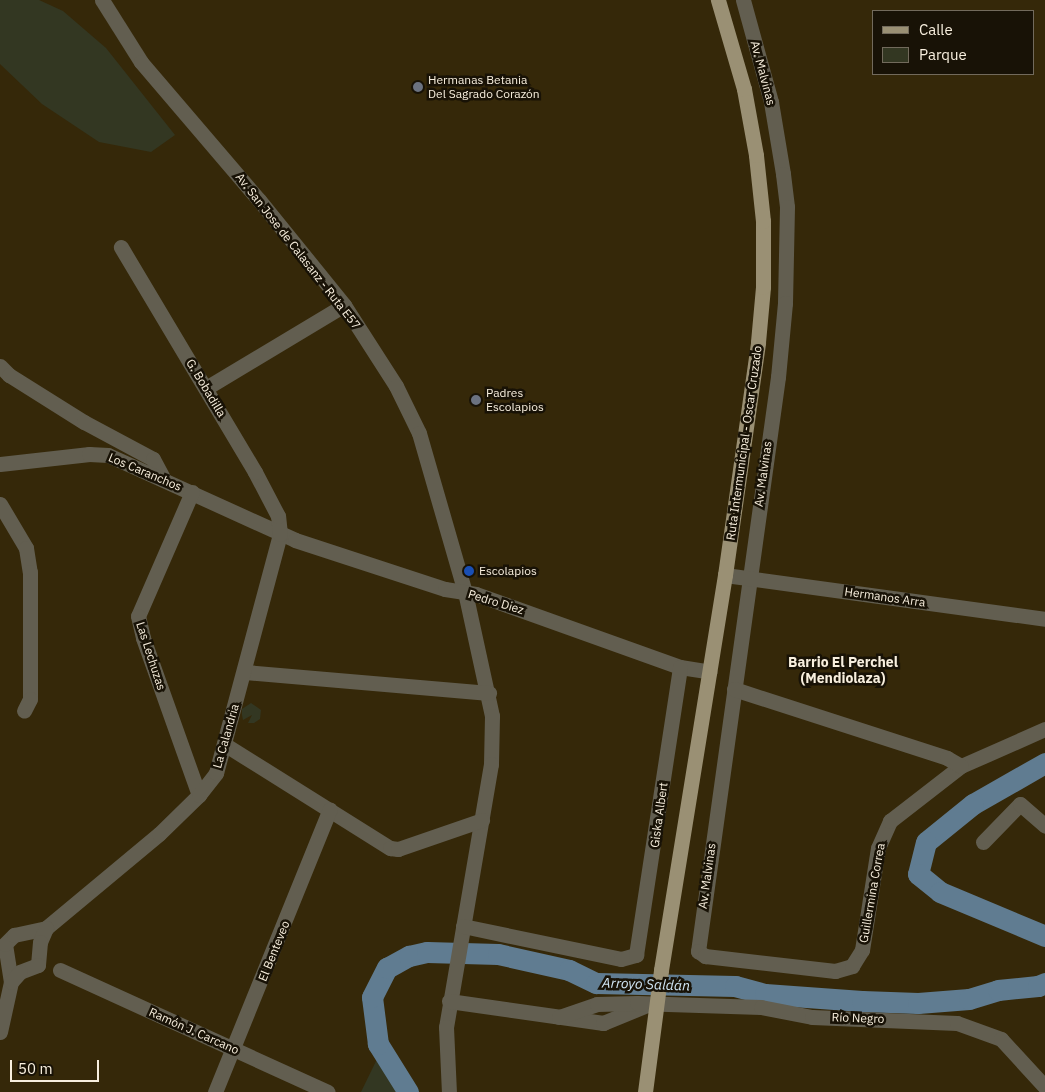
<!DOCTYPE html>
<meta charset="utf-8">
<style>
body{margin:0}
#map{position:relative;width:1045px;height:1092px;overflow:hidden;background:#352809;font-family:"IBM Plex Sans",sans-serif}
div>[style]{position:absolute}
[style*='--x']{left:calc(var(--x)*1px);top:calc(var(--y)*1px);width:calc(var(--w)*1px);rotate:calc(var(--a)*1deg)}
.green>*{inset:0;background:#333722}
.river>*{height:21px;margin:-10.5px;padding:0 10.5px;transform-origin:10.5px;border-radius:10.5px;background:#607c91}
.minor>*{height:15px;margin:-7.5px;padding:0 7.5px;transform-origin:7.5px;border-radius:7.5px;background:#625e50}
.major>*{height:15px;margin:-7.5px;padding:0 7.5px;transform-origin:7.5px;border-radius:7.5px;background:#9a9074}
.dots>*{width:14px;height:14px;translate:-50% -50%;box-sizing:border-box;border:2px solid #181206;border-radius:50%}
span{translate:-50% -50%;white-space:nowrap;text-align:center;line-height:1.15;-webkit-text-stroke:5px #181206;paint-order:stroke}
.street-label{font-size:12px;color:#f8efde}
.poi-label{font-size:12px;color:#f8efde}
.left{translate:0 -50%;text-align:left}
.neighbourhood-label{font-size:14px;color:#f8efde;font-weight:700}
.water-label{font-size:14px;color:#d2e7f6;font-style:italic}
.legend{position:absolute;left:872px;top:10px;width:162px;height:65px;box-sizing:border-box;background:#181206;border:1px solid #726a5c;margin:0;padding:6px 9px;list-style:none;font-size:15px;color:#f8efde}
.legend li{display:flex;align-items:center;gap:10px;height:25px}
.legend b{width:25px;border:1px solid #726a5c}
.scale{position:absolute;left:10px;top:1060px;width:89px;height:22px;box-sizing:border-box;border:2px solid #f8efde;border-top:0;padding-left:6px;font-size:15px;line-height:18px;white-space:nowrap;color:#f8efde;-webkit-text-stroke:4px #181206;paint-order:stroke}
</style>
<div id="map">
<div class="green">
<div style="clip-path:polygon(0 0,39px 0,63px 11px,106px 48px,175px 135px,151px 152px,99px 142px,42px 104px,0 64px)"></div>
<div style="clip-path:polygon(251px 703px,261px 710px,260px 719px,254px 723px,248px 723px,252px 715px,243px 720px,242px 715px,242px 709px)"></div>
<div style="clip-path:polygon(380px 1053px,405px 1092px,361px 1092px)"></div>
</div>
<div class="river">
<div style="--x:1045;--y:763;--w:83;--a:150.3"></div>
<div style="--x:973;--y:804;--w:60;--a:141"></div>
<div style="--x:926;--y:842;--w:33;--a:104"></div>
<div style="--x:918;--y:874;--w:28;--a:39"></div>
<div style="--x:940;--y:892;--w:114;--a:22.7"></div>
<div style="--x:408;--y:1092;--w:57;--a:-122"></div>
<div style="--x:378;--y:1044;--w:47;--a:-97.3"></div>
<div style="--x:372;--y:997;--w:33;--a:-63"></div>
<div style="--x:387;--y:968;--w:25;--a:-29"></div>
<div style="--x:409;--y:956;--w:18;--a:-13"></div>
<div style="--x:427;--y:952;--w:71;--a:1.6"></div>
<div style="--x:498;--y:954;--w:73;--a:12.7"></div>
<div style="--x:569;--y:970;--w:30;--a:26"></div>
<div style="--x:596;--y:983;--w:139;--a:1.2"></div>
<div style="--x:735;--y:986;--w:31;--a:15"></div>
<div style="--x:765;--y:994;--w:97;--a:4.1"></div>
<div style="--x:862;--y:1001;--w:56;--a:2"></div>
<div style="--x:918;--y:1003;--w:51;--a:-4.5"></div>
<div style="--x:969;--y:999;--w:30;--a:-17"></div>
<div style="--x:998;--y:990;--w:40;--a:-5.7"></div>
<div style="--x:1038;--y:986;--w:8;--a:-23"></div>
</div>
<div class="minor">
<div style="--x:102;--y:0;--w:73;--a:57.8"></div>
<div style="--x:141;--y:62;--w:182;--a:49.5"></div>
<div style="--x:259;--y:200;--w:135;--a:51"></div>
<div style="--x:344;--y:305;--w:96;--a:57.3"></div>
<div style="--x:396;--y:386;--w:52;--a:63.9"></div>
<div style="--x:419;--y:433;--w:166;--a:73.9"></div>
<div style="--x:465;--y:592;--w:127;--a:77.7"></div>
<div style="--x:492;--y:716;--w:48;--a:91.2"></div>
<div style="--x:491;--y:764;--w:267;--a:99.7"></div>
<div style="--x:446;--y:1027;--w:65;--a:87.4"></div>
<div style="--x:743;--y:0;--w:106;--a:74.6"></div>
<div style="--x:771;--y:102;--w:73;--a:80.5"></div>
<div style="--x:783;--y:174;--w:33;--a:83"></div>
<div style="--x:787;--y:207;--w:96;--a:91.2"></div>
<div style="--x:785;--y:303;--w:74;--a:95.4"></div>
<div style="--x:778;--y:377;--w:580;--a:97.93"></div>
<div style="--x:698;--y:951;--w:9;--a:36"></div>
<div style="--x:705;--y:956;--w:131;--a:6.6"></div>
<div style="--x:835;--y:971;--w:18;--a:-16"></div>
<div style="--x:852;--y:966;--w:19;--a:-58"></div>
<div style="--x:862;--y:950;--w:103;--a:-81.1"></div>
<div style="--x:878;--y:848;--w:30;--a:-66"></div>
<div style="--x:890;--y:821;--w:90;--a:-37.8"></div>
<div style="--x:961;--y:766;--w:92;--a:-23.8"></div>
<div style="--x:0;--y:366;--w:13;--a:45"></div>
<div style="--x:9;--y:375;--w:89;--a:32.1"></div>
<div style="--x:84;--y:422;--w:78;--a:28.2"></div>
<div style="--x:153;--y:459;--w:21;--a:62"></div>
<div style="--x:206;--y:388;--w:161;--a:-31"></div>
<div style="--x:0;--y:464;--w:90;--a:-6.4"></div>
<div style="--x:89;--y:454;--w:19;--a:3"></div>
<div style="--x:108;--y:455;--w:205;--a:24.4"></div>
<div style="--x:295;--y:540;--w:158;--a:18.1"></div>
<div style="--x:445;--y:589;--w:31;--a:9"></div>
<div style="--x:476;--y:594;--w:217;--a:19.7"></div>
<div style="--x:680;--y:667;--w:30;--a:9"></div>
<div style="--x:192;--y:492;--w:135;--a:113.5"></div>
<div style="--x:138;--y:616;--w:23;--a:77"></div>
<div style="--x:143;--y:638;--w:167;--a:70.4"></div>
<div style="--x:0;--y:504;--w:51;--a:59.4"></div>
<div style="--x:26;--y:548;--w:24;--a:81"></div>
<div style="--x:30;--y:572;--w:127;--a:90"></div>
<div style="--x:30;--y:699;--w:13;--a:117"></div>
<div style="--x:725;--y:575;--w:323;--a:7.8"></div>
<div style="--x:245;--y:672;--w:245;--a:4.9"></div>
<div style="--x:734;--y:689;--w:224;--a:17.9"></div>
<div style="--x:947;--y:758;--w:16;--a:30"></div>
<div style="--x:224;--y:744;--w:196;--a:32.1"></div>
<div style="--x:390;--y:848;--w:8;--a:7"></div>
<div style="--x:398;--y:849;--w:89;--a:-19"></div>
<div style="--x:983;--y:842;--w:53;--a:-45.8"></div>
<div style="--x:1020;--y:804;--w:33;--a:41"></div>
<div style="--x:463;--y:926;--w:161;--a:11.8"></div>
<div style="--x:621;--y:959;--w:16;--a:-15"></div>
<div style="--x:636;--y:955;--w:291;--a:-81.3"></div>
<div style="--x:46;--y:928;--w:147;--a:-39.8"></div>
<div style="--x:159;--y:834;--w:56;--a:-44.3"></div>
<div style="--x:199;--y:795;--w:28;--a:-52"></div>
<div style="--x:216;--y:773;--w:247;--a:-75"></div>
<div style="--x:280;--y:534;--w:18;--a:-96"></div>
<div style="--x:278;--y:516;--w:50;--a:-117.6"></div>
<div style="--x:255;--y:472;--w:262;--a:-120.8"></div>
<div style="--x:60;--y:970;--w:294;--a:24.5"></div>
<div style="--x:449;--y:1001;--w:156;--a:8.1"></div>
<div style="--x:603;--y:1023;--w:48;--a:-22.2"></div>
<div style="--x:559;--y:1017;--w:40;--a:-18.9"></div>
<div style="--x:597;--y:1004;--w:40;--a:-1.4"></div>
<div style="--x:637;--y:1003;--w:124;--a:1.8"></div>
<div style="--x:761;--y:1007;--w:52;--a:11.1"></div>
<div style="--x:812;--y:1017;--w:145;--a:2.4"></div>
<div style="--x:957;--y:1023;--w:47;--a:20"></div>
<div style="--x:1001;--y:1039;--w:65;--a:47.5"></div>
<div style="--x:0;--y:1032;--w:51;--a:-77.6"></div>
<div style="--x:11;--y:982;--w:38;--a:-99"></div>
<div style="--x:5;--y:944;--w:13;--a:-45"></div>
<div style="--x:14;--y:935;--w:33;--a:-12"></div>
<div style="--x:46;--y:928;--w:15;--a:113"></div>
<div style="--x:40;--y:942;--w:23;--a:95"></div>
<div style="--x:38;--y:965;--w:19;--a:159"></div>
<div style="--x:20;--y:972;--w:13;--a:132"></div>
<div style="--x:215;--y:1092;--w:305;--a:-67.9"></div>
</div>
<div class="major">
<div style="--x:645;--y:1092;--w:123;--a:-82.5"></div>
<div style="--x:661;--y:970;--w:400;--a:-80.8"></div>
<div style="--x:725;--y:575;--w:235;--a:-81.9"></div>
<div style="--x:758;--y:342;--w:55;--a:-84.8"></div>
<div style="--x:763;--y:287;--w:66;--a:-90"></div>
<div style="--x:763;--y:221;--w:66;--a:-96.1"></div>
<div style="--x:756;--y:155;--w:67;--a:-100.3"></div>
<div style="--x:744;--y:89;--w:93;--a:-106.3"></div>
</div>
<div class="dots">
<div style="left:418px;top:87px;background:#6b7280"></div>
<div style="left:476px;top:400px;background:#6b7280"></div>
<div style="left:469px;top:571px;background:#1a4fb4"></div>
</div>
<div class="street-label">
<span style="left:763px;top:73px;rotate:75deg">Av. Malvinas</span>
<span style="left:298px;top:251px;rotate:52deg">Av. San Jose de Calasanz - Ruta E57</span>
<span style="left:206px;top:388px;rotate:59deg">G. Bobadilla</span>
<span style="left:744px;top:443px;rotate:-82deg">Ruta Intermunicipal - Oscar Cruzado</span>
<span style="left:145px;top:472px;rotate:23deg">Los Caranchos</span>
<span style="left:763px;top:474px;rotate:-82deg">Av. Malvinas</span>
<span style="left:885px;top:597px;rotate:8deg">Hermanos Arra</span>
<span style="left:496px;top:602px;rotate:17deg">Pedro Diez</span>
<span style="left:151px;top:656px;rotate:72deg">Las Lechuzas</span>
<span style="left:226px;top:736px;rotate:-74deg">La Calandria</span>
<span style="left:659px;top:815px;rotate:-82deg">Giska Albert</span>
<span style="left:707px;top:876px;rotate:-82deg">Av. Malvinas</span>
<span style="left:872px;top:893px;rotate:-80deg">Guillermina Correa</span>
<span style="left:274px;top:951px;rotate:-68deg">El Benteveo</span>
<span style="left:858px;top:1018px;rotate:2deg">Río Negro</span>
<span style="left:194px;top:1031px;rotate:24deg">Ramón J. Carcano</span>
</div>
<div class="poi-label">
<span class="left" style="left:428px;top:87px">Hermanas Betania<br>Del Sagrado Corazón</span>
<span class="left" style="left:486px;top:400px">Padres<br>Escolapios</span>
<span class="left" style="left:479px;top:571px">Escolapios</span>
</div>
<div class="neighbourhood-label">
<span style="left:843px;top:670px">Barrio El Perchel<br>(Mendiolaza)</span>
</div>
<div class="water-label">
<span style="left:646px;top:984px;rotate:2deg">Arroyo Saldán</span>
</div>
<ul class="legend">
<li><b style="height:6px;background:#9a9074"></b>Calle</li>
<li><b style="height:14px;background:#333722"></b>Parque</li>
</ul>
<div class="scale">50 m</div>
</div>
